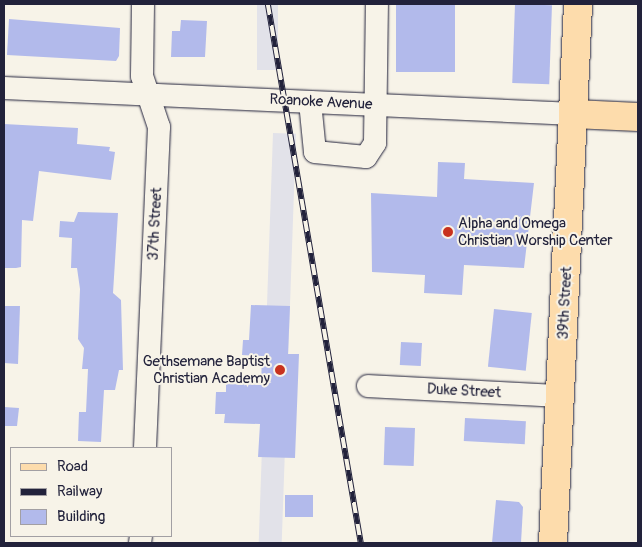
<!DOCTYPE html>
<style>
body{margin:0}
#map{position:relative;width:642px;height:547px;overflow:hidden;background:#f7f3e8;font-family:Pangolin,sans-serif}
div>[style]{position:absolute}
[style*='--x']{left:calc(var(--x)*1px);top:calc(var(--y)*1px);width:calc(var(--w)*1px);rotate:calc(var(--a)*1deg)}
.built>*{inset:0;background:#e2e2e9;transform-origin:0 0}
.building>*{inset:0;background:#b2baeb;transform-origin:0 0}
.roads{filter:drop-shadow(0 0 1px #22223b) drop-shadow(0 0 1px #22223b)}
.minor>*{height:22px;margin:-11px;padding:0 11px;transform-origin:11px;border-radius:11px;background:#f7f3e8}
.major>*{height:28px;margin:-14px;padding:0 14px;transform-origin:14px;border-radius:14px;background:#fddcac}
.rail>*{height:5.5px;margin-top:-2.75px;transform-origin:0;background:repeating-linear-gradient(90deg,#f7f3e8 0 11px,#22223b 0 22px);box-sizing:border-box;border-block:1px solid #22223b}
.dots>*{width:14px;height:14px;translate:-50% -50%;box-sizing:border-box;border:2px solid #f7f3e8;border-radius:50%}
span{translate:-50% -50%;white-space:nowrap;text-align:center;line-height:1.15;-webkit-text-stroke:4px #f7f3e8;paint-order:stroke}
.street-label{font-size:15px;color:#22223b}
.poi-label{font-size:15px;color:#22223b}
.left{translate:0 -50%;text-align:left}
.right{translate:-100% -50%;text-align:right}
.frame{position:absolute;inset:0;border:5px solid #22223b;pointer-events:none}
.legend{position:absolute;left:10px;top:447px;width:162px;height:90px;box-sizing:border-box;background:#f7f3e8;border:1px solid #a29fa3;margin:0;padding:6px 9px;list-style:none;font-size:15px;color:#22223b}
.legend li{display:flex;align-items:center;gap:10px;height:25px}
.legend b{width:25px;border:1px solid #a29fa3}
</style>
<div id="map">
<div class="built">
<div style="left:257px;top:4px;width:21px;height:66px"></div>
<div style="left:273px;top:133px;width:23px;height:417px;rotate:2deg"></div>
</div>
<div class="building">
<div style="left:396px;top:4px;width:59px;height:68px"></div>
<div style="left:515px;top:4px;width:37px;height:79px;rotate:2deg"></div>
<div style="clip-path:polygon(9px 19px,120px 28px,119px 56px,116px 61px,7px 55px)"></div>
<div style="clip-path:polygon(181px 20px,207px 21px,205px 57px,171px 57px,172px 31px,180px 31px)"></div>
<div style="clip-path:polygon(4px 124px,78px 128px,77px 144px,110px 147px,109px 151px,115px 152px,111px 180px,39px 171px,33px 221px,22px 220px,21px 267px,16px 268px,4px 268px)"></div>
<div style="clip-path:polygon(438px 162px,465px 163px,464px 179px,534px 183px,524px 268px,464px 265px,462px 295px,424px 293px,425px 275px,372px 272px,371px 193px,437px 197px)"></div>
<div style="clip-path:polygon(78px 212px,118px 213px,113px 293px,121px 300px,123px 370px,119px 370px,115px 390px,104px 390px,101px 442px,78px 441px,79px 412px,86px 412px,88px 369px,82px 369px,84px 348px,78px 339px,80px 289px,77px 268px,71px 268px,72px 238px,59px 237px,60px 221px,74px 222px)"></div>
<div style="clip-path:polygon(251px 305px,290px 306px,288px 354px,299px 354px,295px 458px,258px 457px,260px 424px,224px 423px,225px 414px,215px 414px,216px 392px,226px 392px,226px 384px,261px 385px,262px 356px,242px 355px,243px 340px,249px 340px)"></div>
<div style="clip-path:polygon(4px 306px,20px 306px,18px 364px,4px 363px)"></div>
<div style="left:494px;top:309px;width:38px;height:58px;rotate:6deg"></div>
<div style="left:401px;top:342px;width:21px;height:23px;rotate:3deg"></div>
<div style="clip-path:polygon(4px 407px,19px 408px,17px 426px,4px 426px)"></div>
<div style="left:465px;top:418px;width:61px;height:23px;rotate:3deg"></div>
<div style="left:385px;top:427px;width:30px;height:38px;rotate:2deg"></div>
<div style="left:285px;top:495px;width:28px;height:22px"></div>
<div style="clip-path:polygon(496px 500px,519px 502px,523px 507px,521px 543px,492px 543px)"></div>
</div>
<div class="roads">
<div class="minor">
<div style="--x:143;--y:4;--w:72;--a:90.8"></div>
<div style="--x:142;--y:76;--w:54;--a:71.6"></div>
<div style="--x:159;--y:127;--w:321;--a:92.5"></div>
<div style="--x:4;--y:88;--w:571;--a:2.61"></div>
<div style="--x:310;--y:102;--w:50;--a:84.3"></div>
<div style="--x:315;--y:152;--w:51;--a:5.6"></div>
<div style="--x:366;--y:157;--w:17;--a:-57"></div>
<div style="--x:375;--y:143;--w:139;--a:-89.2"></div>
<div style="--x:368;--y:386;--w:192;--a:3"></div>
<div style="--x:140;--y:543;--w:7;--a:-82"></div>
</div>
<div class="major">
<div style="--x:574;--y:114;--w:64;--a:2.7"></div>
<div style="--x:553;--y:543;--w:540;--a:-87.34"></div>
</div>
</div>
<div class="rail">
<div style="--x:268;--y:4;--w:547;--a:80.21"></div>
</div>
<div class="dots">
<div style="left:448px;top:232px;background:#c8321e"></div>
<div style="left:280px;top:370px;background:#c8321e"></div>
</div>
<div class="street-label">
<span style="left:321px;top:102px;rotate:3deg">Roanoke Avenue</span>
<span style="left:155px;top:224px;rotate:-87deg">37th Street</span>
<span style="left:565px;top:303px;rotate:-87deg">39th Street</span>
<span style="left:464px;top:391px;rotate:3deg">Duke Street</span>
</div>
<div class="poi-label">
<span class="left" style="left:458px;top:232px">Alpha and Omega<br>Christian Worship Center</span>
<span class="right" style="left:270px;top:370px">Gethsemane Baptist<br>Christian Academy</span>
</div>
<div class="frame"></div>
<ul class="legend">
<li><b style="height:6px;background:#fddcac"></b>Road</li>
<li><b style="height:6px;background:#22223b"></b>Railway</li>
<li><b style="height:14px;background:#b2baeb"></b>Building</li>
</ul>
</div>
